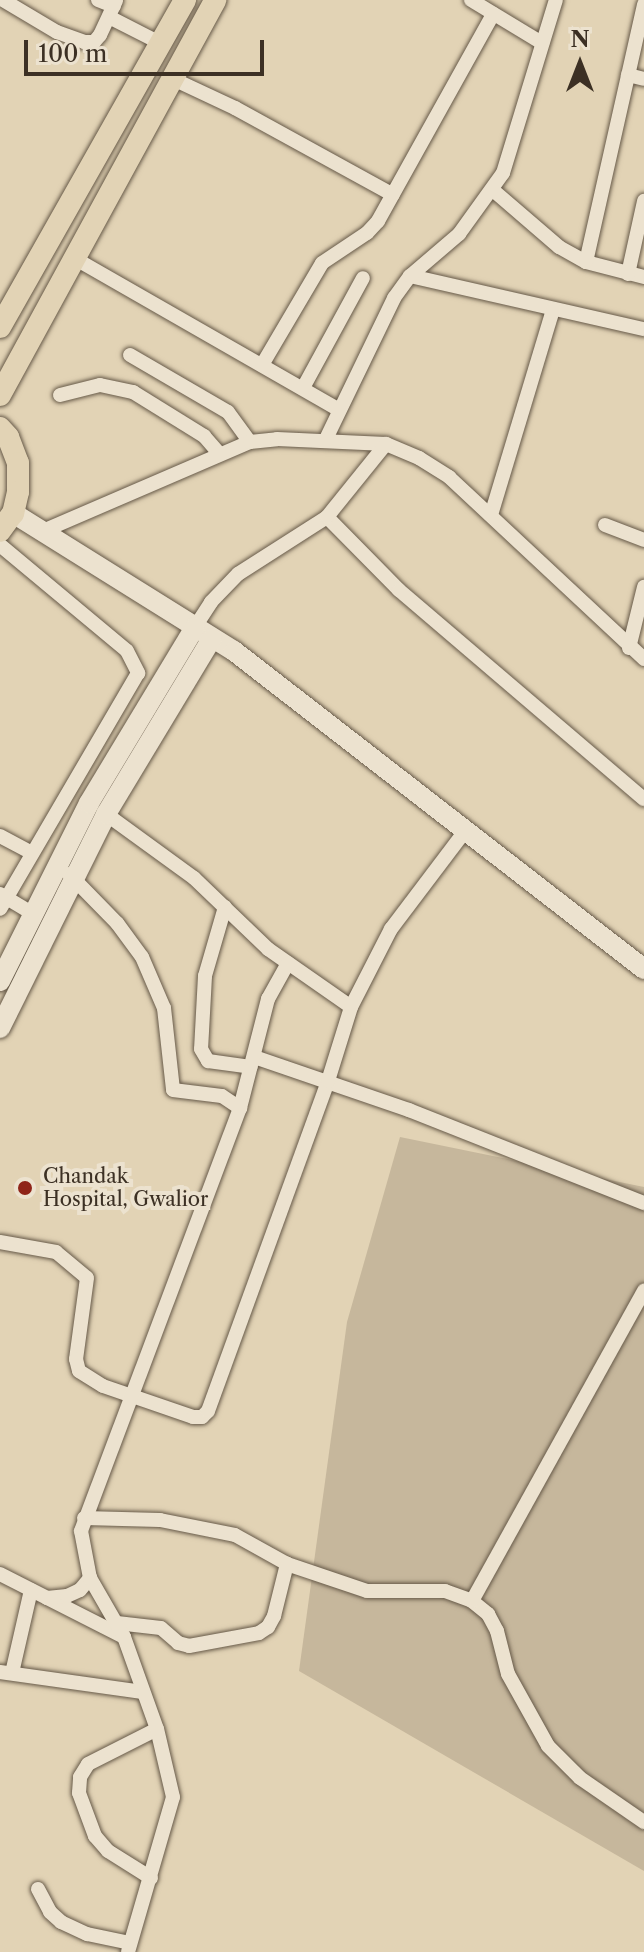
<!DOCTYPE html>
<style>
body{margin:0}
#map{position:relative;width:644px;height:1952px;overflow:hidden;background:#e2d3b5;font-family:"Libre Caslon Text",serif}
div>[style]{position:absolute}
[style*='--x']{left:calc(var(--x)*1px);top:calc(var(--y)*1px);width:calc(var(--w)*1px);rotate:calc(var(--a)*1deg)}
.green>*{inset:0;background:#c6b79c}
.roads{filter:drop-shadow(0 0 2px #665948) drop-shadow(0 0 2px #665948)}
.street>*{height:14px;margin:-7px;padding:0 7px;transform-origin:7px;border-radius:7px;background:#ece2cf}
.secondary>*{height:20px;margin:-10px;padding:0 10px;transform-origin:10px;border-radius:10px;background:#ece2cf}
.primary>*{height:22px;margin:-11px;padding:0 11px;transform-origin:11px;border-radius:11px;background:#e2d3b5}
.dots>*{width:22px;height:22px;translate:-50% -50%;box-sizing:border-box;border:4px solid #ece2cf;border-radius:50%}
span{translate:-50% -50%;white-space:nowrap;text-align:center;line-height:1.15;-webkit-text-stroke:8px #ece2cf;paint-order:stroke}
.poi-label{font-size:20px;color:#3c3024}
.left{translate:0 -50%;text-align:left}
.north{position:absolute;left:540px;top:24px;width:80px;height:80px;-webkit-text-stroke:6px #ece2cf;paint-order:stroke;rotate:0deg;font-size:22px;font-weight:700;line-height:32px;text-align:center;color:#3c3024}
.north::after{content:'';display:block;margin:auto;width:28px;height:36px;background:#3c3024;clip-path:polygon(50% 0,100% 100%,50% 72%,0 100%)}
.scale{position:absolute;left:24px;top:40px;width:240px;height:36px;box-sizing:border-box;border:4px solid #3c3024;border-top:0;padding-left:10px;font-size:24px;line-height:28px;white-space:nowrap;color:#3c3024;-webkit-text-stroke:6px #ece2cf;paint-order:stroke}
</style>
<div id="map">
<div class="green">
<div style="clip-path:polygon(400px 1137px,644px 1187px,644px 1871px,299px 1671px,347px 1322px)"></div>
</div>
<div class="roads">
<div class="street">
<div style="--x:3;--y:0;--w:63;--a:30.7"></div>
<div style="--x:57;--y:32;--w:29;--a:20"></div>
<div style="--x:84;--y:42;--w:10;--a:0"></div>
<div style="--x:94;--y:42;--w:9;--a:-49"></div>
<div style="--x:100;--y:35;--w:38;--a:-65"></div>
<div style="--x:98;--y:0;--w:17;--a:21"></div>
<div style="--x:471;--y:0;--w:83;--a:31.2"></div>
<div style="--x:109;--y:17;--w:57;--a:27"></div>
<div style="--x:628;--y:75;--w:16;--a:14"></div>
<div style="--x:171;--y:78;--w:71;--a:25.1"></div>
<div style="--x:235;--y:108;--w:180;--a:28.8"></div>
<div style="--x:494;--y:191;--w:86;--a:40.7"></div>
<div style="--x:559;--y:247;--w:31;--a:29"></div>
<div style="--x:586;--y:262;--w:60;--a:14.5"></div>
<div style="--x:74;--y:258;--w:304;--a:29.8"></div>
<div style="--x:586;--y:262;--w:264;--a:-77.3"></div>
<div style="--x:628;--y:274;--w:75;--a:-77.6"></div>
<div style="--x:410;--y:276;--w:240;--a:12.8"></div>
<div style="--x:130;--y:355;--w:113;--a:30.2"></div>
<div style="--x:228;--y:412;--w:37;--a:54"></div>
<div style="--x:262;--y:365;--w:118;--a:-59.5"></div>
<div style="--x:322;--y:263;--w:54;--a:-33.7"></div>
<div style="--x:367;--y:233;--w:16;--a:-47"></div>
<div style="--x:378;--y:221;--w:237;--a:-60.9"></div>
<div style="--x:303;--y:388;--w:125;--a:-61.4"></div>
<div style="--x:60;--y:395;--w:41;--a:-14"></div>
<div style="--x:100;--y:385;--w:34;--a:12"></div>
<div style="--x:133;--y:392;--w:84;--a:31.8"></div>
<div style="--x:204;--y:436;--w:23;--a:49"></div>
<div style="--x:325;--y:441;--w:159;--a:-64.2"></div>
<div style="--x:394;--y:298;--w:27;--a:-54"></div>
<div style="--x:410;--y:276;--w:65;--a:-40.6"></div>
<div style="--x:459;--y:234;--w:75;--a:-54.2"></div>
<div style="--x:503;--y:173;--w:181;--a:-73"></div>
<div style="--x:491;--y:515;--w:215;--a:-73.2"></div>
<div style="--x:327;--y:517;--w:103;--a:45.4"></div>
<div style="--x:399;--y:590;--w:322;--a:40.5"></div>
<div style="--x:605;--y:525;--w:42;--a:21"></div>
<div style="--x:43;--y:531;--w:225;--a:-23.3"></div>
<div style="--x:250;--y:442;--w:27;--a:-6"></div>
<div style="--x:277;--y:439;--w:109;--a:2.6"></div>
<div style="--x:386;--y:444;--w:36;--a:23"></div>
<div style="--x:419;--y:458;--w:36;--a:32"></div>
<div style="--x:449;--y:477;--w:267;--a:43"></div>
<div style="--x:0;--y:545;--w:165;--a:39.8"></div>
<div style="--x:127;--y:651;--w:25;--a:63"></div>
<div style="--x:138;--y:673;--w:273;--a:120.3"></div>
<div style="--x:195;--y:627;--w:30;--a:-57"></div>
<div style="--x:211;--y:602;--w:39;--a:-46"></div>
<div style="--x:238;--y:574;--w:106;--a:-32.6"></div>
<div style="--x:327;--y:517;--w:94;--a:-51.1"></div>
<div style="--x:629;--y:648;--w:63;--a:-76.2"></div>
<div style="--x:106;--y:814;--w:109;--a:36"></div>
<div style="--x:194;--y:878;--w:103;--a:43.8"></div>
<div style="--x:268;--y:949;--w:101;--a:34.9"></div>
<div style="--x:0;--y:836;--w:36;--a:28"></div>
<div style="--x:69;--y:874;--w:69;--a:45.6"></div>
<div style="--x:117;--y:923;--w:42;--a:53.7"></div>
<div style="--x:142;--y:957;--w:56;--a:66.7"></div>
<div style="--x:164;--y:1008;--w:82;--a:83.7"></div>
<div style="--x:173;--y:1090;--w:49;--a:7"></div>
<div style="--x:222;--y:1096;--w:22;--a:34"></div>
<div style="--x:0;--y:894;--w:37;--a:31"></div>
<div style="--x:225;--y:907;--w:72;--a:106.2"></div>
<div style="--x:205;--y:976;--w:73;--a:93.1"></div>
<div style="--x:201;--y:1049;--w:14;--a:60"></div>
<div style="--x:208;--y:1061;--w:43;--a:7.9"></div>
<div style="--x:254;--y:1057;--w:164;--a:18.9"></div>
<div style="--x:409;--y:1110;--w:253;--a:21.6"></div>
<div style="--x:0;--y:1242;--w:57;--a:10.1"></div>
<div style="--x:56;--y:1252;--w:40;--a:40"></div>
<div style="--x:87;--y:1278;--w:82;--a:97.7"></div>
<div style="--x:76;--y:1359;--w:12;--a:76"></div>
<div style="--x:79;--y:1371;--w:28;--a:32"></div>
<div style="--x:103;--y:1386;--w:95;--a:19"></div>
<div style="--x:193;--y:1417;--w:9;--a:0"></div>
<div style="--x:202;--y:1417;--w:8;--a:-45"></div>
<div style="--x:208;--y:1411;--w:351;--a:-70"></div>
<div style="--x:328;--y:1081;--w:77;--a:-72.7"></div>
<div style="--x:351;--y:1007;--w:88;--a:-62.9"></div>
<div style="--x:391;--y:929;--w:123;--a:-52.9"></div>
<div style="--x:84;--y:1518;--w:76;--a:1.5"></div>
<div style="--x:160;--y:1520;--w:76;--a:11.3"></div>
<div style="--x:235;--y:1535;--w:60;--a:29.1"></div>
<div style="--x:287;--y:1564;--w:84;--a:18.6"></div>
<div style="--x:367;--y:1591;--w:78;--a:0"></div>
<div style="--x:445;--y:1591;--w:29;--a:20"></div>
<div style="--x:472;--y:1601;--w:21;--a:39"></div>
<div style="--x:488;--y:1614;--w:19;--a:62"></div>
<div style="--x:497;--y:1631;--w:44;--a:75.7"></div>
<div style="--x:508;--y:1674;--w:82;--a:60.9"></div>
<div style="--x:548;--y:1746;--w:45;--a:45"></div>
<div style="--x:580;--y:1778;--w:78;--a:34.5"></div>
<div style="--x:0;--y:1574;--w:139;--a:26.9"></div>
<div style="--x:47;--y:1598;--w:20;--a:-6"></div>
<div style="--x:67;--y:1596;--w:14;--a:-25"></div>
<div style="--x:80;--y:1590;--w:16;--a:-50"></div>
<div style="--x:472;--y:1601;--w:355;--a:-61"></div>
<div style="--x:117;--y:1623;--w:44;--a:6.5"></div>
<div style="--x:161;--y:1628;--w:23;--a:41"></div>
<div style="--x:178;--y:1643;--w:11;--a:15"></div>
<div style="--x:189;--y:1646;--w:71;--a:-10.5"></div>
<div style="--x:259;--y:1633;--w:11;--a:-34"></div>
<div style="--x:268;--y:1627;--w:13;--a:-61"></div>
<div style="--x:274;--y:1616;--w:54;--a:-76"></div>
<div style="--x:0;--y:1672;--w:144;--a:8"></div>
<div style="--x:12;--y:1673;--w:85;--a:-77.1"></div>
<div style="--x:151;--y:1878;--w:51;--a:-147.9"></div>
<div style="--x:108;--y:1851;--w:20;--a:-131"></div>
<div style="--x:95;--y:1836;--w:46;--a:-110.4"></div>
<div style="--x:79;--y:1793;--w:16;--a:-86"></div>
<div style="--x:80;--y:1777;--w:15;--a:-58"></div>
<div style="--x:88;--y:1764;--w:77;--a:-26.9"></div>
<div style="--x:38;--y:1889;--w:26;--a:62"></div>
<div style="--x:50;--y:1912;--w:15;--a:42"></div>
<div style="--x:61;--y:1922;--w:29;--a:25"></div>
<div style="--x:87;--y:1934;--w:44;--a:11.8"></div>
<div style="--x:128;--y:1952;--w:161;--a:-73.8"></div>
<div style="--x:173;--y:1797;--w:70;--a:-103.2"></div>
<div style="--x:157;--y:1729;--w:98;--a:-109.7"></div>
<div style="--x:124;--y:1637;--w:68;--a:-120"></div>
<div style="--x:90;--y:1578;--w:48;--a:-100.8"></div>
<div style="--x:81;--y:1531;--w:452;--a:-69.4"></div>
<div style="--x:240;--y:1108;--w:113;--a:-75.6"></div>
<div style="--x:268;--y:999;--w:41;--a:-60.9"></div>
</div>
<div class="secondary">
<div style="--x:13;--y:513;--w:261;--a:32"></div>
<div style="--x:234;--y:651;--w:519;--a:37.8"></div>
<div style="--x:0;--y:981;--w:199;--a:-63.4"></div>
<div style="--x:89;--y:803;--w:205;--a:-58.9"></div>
<div style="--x:0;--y:1028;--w:239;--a:-63.6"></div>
<div style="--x:106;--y:814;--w:205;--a:-58.9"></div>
</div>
<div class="primary">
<div style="--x:0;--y:327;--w:376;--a:-60.5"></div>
<div style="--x:0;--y:395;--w:450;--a:-61.4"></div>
<div style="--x:0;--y:428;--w:12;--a:48"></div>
<div style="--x:8;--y:437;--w:28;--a:69"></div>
<div style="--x:18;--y:463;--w:29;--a:90"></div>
<div style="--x:18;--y:492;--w:22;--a:103"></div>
<div style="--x:13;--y:513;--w:22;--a:126"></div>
</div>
</div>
<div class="dots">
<div style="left:25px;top:1188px;background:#8f2418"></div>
</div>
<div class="poi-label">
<span class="left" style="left:43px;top:1188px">Chandak<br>Hospital, Gwalior</span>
</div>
<div class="north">N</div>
<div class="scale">100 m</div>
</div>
